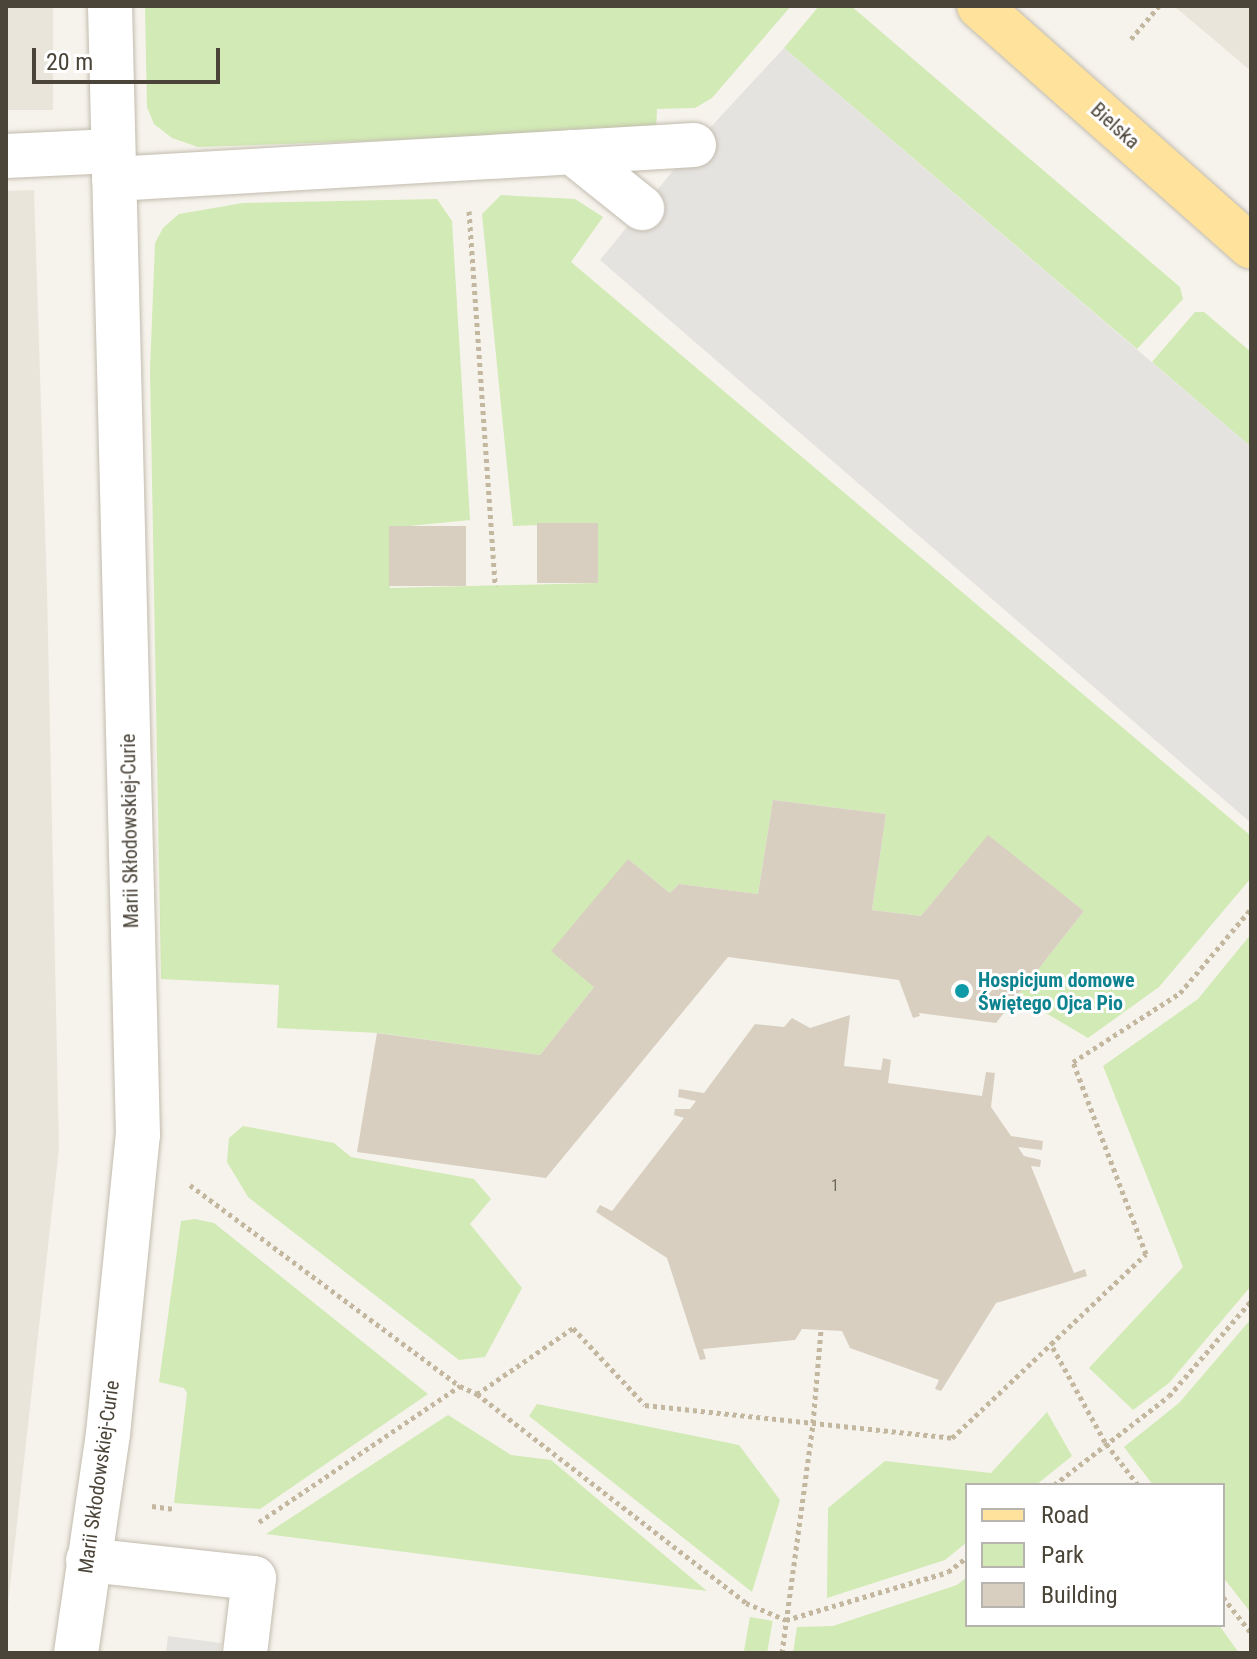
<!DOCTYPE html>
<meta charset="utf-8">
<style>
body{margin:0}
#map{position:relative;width:1257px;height:1659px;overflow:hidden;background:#f6f3ec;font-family:"Roboto Condensed",sans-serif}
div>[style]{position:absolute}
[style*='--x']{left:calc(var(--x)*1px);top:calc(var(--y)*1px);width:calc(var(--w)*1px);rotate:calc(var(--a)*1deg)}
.residential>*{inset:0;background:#eae5da;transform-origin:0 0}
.green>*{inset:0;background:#d2eab5;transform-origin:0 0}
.parking>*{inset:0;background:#e5e3e0}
.building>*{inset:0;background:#d8cfc1;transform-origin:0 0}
.path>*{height:5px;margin-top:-2.5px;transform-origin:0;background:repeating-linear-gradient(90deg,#c4b79f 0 4px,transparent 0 8px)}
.roads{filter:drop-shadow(0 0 2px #c2bbae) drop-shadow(0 0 2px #c2bbae)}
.minor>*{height:44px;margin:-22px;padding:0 22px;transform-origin:22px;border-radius:22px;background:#fff}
.major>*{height:44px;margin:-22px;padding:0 22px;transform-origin:22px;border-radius:22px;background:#ffe39c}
.dots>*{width:22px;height:22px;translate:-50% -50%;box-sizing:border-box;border:4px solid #fff;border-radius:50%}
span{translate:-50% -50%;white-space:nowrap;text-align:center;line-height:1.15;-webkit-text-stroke:6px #fff;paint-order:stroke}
.number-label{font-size:16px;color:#6e675b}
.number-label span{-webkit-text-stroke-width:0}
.street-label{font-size:20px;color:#4b4439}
.culture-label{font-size:20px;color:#0d838f;font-weight:700}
.left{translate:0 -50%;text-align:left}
.frame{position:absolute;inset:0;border:8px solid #4b4439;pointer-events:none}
.legend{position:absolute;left:965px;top:1483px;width:260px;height:144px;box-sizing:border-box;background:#fff;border:2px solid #b7b4b0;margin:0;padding:10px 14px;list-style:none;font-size:24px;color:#4b4439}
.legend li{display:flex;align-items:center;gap:16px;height:40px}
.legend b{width:40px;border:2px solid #b7b4b0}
.scale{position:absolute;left:32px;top:48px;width:188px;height:36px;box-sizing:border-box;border:4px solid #4b4439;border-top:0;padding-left:10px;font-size:24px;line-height:28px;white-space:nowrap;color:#4b4439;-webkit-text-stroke:6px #fff;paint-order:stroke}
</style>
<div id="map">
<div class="residential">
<div style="left:6px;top:6px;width:47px;height:104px"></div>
<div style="clip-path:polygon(1174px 6px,1251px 6px,1251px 71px)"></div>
<div style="clip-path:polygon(34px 190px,47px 590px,59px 1148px,6px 1622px,6px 191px)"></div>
</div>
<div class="green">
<div style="clip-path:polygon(145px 6px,791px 6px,712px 98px,695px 108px,657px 109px,656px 131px,198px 147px,172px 138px,154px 124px,147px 107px)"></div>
<div style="clip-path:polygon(819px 6px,851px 6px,1180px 287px,1183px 299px,1137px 349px,784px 48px)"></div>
<div style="clip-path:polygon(501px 195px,575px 199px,603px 217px,571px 262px,1251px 836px,1251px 878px,1159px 987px,1088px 1038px,1017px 996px,1084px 911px,988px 836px,921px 916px,872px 910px,886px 814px,773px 800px,758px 894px,679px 884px,670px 893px,628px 859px,594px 987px,540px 1055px,379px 1033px,277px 1028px,279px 985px,161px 979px,150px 369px,155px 243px,163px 228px,179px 214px,243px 203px,437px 199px,452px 221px,470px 520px,389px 528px,390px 588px,598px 583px,598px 523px,513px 526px,482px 214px)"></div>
<div style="clip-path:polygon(1195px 312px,1204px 312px,1251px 352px,1251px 447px,1152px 362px)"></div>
<div style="clip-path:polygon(1251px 934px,1251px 1286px,1169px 1383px,1133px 1410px,1089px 1368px,1183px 1267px,1103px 1066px,1198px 999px)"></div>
<div style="clip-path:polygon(243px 1126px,334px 1143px,351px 1157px,474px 1179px,491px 1199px,470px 1224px,522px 1288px,485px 1357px,459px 1360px,248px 1197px,227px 1162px,229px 1138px)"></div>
<div style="clip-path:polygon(195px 1219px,214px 1223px,428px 1394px,260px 1509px,174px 1503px,187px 1393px,184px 1388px,159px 1382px,181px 1221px)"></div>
<div style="clip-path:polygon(1251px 1319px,1251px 1613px,1223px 1577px,1223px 1485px,1153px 1485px,1124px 1447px,1179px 1403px)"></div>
<div style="clip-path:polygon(537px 1404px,739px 1445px,780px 1500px,752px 1592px,529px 1416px)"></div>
<div style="clip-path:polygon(1047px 1412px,1072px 1456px,1036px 1485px,967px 1485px,967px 1542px,945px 1560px,827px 1598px,828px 1508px,885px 1461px,991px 1473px)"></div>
<div style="clip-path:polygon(448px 1415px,511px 1455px,551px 1460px,707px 1591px,266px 1534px)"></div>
<div style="clip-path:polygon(967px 1577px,967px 1625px,1219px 1625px,1239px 1653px,793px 1653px,797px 1627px,833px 1626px,957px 1585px)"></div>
<div style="left:750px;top:1617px;width:23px;height:36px;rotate:10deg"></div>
</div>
<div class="parking">
<div style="clip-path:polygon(784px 48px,1251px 447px,1251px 823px,600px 260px,694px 145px)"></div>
<div style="clip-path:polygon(168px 1636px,221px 1643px,220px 1653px,166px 1653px)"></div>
</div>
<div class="building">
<div style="left:537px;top:523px;width:61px;height:60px"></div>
<div style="left:466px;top:526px;width:60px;height:77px;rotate:90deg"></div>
<div style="clip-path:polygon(773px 800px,886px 814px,872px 910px,921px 916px,988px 835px,1084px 911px,996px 1023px,919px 1013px,920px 1016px,913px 1018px,899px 980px,728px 957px,546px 1178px,357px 1152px,377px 1033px,540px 1055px,594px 987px,551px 951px,623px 865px,628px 859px,670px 893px,679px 884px,758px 894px)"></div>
<div style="clip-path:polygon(850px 1015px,844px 1066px,881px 1070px,883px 1058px,891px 1060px,888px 1083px,982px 1096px,986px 1072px,995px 1073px,991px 1107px,1011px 1136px,1043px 1141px,1042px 1150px,1018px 1147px,1024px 1156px,1041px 1160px,1040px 1167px,1031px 1166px,1074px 1273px,1085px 1269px,1087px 1276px,996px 1303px,941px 1391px,935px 1389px,939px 1380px,850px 1348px,842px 1331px,802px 1329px,795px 1340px,703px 1349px,706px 1359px,700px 1360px,667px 1258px,596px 1212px,600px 1205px,612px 1211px,684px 1118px,674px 1115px,675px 1109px,690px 1109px,696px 1101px,678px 1097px,679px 1089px,704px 1093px,755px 1024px,784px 1027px,792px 1018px,810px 1028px)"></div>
</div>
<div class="path">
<div style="--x:1131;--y:39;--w:43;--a:-49.7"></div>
<div style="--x:469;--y:211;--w:376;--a:86"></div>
<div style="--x:190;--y:1185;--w:337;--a:36.7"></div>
<div style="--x:460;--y:1386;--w:19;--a:25"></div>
<div style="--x:477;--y:1394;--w:116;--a:-34.5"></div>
<div style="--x:573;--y:1328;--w:105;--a:46.9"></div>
<div style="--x:645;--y:1405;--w:309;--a:6.1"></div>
<div style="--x:952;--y:1438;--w:137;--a:-43.5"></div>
<div style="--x:477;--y:1394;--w:341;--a:37.8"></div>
<div style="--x:746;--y:1603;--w:43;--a:23"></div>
<div style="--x:786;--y:1620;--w:169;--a:-16.5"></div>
<div style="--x:948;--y:1572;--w:24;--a:-38"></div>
<div style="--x:1054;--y:1485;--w:145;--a:-37.7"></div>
<div style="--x:1169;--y:1396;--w:125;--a:-49.2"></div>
<div style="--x:1138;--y:1485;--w:54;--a:-127.5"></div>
<div style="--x:1105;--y:1442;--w:112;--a:-118.9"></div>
<div style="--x:1051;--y:1344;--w:131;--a:-43.5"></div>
<div style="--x:1146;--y:1254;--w:205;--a:-110.8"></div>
<div style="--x:1073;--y:1062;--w:127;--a:-32.8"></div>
<div style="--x:1180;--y:993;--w:110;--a:-49.8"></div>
<div style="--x:152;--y:1506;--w:22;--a:8"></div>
<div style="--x:259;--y:1522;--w:243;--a:-34.1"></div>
<div style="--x:1223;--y:1597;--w:46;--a:52.1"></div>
<div style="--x:782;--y:1653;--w:232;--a:-82.3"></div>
<div style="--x:813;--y:1423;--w:93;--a:-85.1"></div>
</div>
<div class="roads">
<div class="minor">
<div style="--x:572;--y:152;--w:90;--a:38.7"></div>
<div style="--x:6;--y:156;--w:107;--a:-2.7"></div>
<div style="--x:114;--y:179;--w:581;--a:-3.35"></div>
<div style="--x:88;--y:1560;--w:167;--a:6.2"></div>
<div style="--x:254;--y:1578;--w:76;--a:96.8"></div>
<div style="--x:76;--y:1653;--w:221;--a:-81.7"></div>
<div style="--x:108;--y:1434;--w:301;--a:-84.3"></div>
<div style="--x:138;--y:1135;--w:1129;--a:-91.42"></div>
</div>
<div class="major">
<div style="--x:979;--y:6;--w:363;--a:41.5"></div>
</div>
</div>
<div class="dots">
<div style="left:962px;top:991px;background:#0f9aa8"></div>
</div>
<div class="number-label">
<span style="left:835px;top:1186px">1</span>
</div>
<div class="street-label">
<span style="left:1115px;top:126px;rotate:42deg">Bielska</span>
<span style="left:130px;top:831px;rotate:-91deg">Marii Skłodowskiej-Curie</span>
<span style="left:99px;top:1477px;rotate:-82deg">Marii Skłodowskiej-Curie</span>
</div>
<div class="culture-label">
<span class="left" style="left:978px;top:992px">Hospicjum domowe<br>Świętego Ojca Pio</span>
</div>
<div class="frame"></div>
<ul class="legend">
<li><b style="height:10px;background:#ffe39c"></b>Road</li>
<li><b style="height:22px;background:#d2eab5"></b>Park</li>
<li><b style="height:22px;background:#d8cfc1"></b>Building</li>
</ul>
<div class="scale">20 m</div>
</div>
